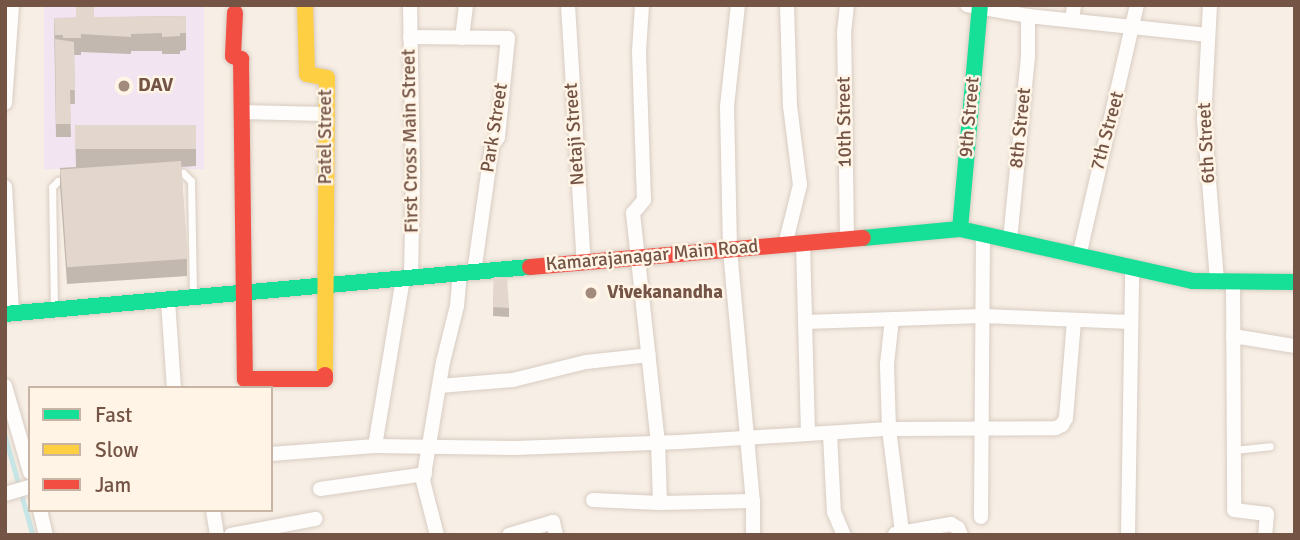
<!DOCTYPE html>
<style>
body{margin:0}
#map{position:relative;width:1300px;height:540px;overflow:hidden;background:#f7efe5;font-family:Signika,sans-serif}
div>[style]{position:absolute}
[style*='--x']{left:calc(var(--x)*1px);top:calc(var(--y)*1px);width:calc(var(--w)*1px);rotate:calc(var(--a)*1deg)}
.education>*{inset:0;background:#f2e4f0;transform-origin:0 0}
.stream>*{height:4.5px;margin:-2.25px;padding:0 2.25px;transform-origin:2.25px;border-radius:2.25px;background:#c7e6e7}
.roads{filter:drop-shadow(0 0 2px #d8ccc3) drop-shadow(0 0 2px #d8ccc3)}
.lane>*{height:7px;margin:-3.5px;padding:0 3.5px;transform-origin:3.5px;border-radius:3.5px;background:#fefdfb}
.street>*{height:14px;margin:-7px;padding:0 7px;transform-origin:7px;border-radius:7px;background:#fefdfb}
.fast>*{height:16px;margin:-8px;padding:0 8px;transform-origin:8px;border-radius:8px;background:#16e098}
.slow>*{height:16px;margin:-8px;padding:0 8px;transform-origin:8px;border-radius:8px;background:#ffcf43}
.jam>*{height:16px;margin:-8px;padding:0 8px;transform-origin:8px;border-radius:8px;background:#f24e42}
.wall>*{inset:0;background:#c3b8b0}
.building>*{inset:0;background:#e3d6cd;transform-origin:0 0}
.dots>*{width:19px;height:19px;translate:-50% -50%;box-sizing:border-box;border:4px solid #fff4e5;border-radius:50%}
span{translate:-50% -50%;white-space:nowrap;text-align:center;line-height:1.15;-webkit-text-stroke:5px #fff4e5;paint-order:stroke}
.poi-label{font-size:19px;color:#745445;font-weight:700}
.left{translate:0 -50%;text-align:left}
.street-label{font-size:19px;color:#745445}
.frame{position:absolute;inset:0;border:7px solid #745445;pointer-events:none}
.legend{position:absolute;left:28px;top:386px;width:245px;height:126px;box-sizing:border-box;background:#fff4e5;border:2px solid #c7b4a5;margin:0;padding:9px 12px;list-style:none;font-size:21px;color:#745445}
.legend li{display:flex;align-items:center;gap:14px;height:35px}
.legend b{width:35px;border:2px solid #c7b4a5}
</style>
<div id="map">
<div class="education">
<div style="left:44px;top:5px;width:160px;height:164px"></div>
</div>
<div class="stream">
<div style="--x:5;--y:435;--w:104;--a:74.4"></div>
</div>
<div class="roads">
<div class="lane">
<div style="--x:175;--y:173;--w:8;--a:0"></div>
<div style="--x:183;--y:173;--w:11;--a:45"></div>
<div style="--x:191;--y:181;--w:115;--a:89"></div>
<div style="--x:54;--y:309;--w:122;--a:-90.9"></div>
<div style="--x:52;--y:187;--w:8;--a:-45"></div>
<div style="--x:58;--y:181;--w:11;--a:-5"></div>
<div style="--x:1234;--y:450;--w:36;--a:-6"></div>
</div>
<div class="street">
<div style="--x:410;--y:5;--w:169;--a:89"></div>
<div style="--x:413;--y:174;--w:104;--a:91.1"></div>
<div style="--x:568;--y:5;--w:258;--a:86.5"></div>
<div style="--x:642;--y:5;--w:46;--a:93.7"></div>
<div style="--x:639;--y:51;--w:149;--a:88.1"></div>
<div style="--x:644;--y:200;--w:17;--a:130"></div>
<div style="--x:633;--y:213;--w:230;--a:83.8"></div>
<div style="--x:658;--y:442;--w:61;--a:88.1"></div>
<div style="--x:738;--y:5;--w:102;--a:96.2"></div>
<div style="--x:727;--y:106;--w:144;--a:88.8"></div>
<div style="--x:730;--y:250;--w:252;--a:84.8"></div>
<div style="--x:753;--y:501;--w:34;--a:90"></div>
<div style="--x:967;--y:5;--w:62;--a:10.2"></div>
<div style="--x:1028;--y:16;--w:181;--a:6"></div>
<div style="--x:1210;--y:5;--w:114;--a:93"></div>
<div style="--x:1204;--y:119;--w:164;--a:85.4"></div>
<div style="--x:1072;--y:20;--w:15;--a:-82"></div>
<div style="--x:410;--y:37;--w:98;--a:0.6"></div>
<div style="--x:508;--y:38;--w:100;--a:95.8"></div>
<div style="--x:498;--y:137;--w:11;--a:124"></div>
<div style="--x:492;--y:146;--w:127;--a:98.1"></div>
<div style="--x:462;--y:38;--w:33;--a:-83"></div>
<div style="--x:5;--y:103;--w:98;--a:-85.9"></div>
<div style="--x:242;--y:112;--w:83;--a:1.4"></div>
<div style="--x:5;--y:187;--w:126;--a:86.8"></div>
<div style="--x:847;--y:239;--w:206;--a:-90.8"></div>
<div style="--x:844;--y:33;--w:28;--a:-84"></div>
<div style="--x:1010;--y:240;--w:185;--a:-84.4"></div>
<div style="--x:1028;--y:56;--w:40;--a:-90"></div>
<div style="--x:803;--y:243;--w:191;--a:88.5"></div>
<div style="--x:785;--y:245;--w:62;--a:-76"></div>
<div style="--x:800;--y:185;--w:80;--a:-97.2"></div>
<div style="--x:790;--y:106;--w:101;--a:-91.7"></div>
<div style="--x:1079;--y:256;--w:258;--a:-77"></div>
<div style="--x:1233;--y:281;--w:229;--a:89.7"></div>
<div style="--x:1234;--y:510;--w:33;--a:7"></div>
<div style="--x:1267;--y:514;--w:21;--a:95"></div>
<div style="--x:168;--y:301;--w:87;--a:86.1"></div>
<div style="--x:805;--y:322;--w:178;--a:-1.9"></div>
<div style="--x:983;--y:316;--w:148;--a:2.3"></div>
<div style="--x:1233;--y:336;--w:63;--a:9.2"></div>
<div style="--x:5;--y:386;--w:90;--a:73.8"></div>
<div style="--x:439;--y:386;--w:74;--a:-4.6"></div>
<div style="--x:513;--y:380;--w:75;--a:-13.9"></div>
<div style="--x:586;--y:362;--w:63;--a:-6.3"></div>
<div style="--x:830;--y:434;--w:78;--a:87.1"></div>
<div style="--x:834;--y:512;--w:25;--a:67"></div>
<div style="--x:375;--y:446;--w:170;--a:-80.5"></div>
<div style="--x:271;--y:454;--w:104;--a:-4.4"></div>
<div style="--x:375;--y:446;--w:140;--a:0.8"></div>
<div style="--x:515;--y:448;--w:165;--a:-2.1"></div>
<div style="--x:680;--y:442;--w:209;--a:-3.6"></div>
<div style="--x:889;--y:429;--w:65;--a:-91.8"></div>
<div style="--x:887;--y:364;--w:45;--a:-83.7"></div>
<div style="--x:320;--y:489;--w:106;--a:-8.1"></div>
<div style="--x:5;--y:494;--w:26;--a:-16"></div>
<div style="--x:593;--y:500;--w:67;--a:2.6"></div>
<div style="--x:660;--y:503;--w:93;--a:-1.2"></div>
<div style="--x:40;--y:510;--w:26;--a:77"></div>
<div style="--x:213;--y:510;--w:25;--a:81"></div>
<div style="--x:981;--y:517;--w:283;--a:-89.6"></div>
<div style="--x:902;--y:532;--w:104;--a:-97.2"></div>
<div style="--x:889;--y:429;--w:167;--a:-0.3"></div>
<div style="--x:1056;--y:428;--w:7;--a:-27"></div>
<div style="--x:1062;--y:425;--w:8;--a:-60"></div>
<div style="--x:1066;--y:418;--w:98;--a:-85.3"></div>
<div style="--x:895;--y:534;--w:57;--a:-10.1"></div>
<div style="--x:951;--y:524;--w:8;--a:30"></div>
<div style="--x:958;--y:528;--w:8;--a:67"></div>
<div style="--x:231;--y:535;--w:86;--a:-10.8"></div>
<div style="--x:437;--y:535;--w:56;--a:-104.5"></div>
<div style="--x:423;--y:481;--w:121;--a:-80.5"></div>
<div style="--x:443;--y:362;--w:58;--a:-76"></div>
<div style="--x:457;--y:306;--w:33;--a:-85"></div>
<div style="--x:509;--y:535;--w:46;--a:-16.5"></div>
<div style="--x:553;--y:522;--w:13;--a:77"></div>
<div style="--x:1128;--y:535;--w:267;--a:-89.1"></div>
</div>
<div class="fast">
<div style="--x:960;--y:229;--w:225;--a:-84.9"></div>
<div style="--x:863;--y:238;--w:97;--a:-5.3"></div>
<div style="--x:960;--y:229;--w:238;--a:12.6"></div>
<div style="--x:1192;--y:281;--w:103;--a:0.6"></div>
<div style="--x:5;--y:314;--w:527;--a:-5.12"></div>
</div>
<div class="slow">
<div style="--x:305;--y:5;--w:69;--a:88.3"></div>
<div style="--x:307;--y:74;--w:20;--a:11"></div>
<div style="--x:327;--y:78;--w:297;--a:90.4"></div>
</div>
<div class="jam">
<div style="--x:235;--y:13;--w:43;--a:92.7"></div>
<div style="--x:233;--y:56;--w:9;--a:21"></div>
<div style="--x:241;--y:59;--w:320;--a:89.3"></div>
<div style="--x:245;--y:379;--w:80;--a:0"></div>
<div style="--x:325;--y:379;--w:4;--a:-90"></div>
<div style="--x:530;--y:267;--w:334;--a:-5"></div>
</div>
</div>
<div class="wall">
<div style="clip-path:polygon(186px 16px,186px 50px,180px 51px,180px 54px,162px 54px,162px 51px,131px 51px,131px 54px,81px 52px,81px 55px,74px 55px,75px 104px,70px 104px,71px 137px,56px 137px,54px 18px)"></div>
<div style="clip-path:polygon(196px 125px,196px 166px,181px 167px,187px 259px,187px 276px,67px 284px,60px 186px,60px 168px,76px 167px,75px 126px)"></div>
<div style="clip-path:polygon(5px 269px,7px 286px,7px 299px,5px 299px)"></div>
<div style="clip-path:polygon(494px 277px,509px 308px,509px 317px,493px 316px)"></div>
</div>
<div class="building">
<div style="clip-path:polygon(76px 5px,94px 5px,94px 17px,186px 16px,186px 33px,180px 33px,180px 36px,162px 37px,162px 33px,131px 34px,131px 37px,81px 34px,81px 38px,63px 38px,63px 35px,55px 35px,54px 18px,76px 18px)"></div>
<div style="clip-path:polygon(55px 39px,74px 42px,75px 90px,70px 90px,71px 124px,56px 124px)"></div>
<div style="left:196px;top:125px;width:24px;height:121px;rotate:90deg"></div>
<div style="left:181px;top:161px;width:98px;height:121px;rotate:86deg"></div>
<div style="clip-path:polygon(494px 277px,507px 277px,509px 308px,493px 307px)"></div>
</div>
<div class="dots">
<div style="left:124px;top:86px;background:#a28a7d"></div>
<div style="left:591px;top:293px;background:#a28a7d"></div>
</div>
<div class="poi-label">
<span class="left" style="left:138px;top:86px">DAV</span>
<span class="left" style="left:607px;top:293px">Vivekanandha</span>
</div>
<div class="street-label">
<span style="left:970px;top:117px;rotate:-85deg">9th Street</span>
<span style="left:845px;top:122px;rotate:-91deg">10th Street</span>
<span style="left:495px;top:128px;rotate:-81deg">Park Street</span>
<span style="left:1021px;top:128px;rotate:-84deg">8th Street</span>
<span style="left:1108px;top:131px;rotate:-75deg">7th Street</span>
<span style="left:575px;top:134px;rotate:-94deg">Netaji Street</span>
<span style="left:326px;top:137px;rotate:-90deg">Patel Street</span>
<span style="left:411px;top:141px;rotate:-91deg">First Cross Main Street</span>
<span style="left:1207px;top:143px;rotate:-93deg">6th Street</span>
<span style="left:652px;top:256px;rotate:-5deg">Kamarajanagar Main Road</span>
</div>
<div class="frame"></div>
<ul class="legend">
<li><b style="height:9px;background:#16e098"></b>Fast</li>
<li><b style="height:9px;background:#ffcf43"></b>Slow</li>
<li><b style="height:9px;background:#f24e42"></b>Jam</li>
</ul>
</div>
